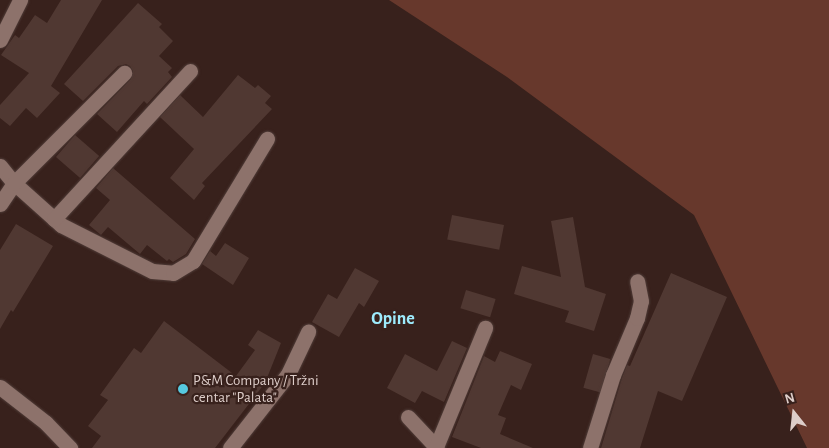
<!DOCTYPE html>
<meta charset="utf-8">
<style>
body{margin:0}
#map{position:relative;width:829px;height:448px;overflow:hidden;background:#38211c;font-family:"Alegreya Sans",sans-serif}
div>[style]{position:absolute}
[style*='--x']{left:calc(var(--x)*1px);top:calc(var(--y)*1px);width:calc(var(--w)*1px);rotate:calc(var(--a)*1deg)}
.green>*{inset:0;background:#67382c}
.building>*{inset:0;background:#503832;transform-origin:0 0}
.roads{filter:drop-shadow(0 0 1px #503d39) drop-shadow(0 0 1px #503d39)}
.minor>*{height:15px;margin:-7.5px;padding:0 7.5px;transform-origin:7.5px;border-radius:7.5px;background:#8d726b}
.dots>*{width:14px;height:14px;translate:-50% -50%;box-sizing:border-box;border:2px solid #38211c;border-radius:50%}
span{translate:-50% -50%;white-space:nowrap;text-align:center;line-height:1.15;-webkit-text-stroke:4.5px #38211c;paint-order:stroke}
.poi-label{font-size:15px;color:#ddcdc9}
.left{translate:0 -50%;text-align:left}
.quarter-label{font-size:18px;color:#9debfc;font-weight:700}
.north{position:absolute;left:769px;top:388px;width:50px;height:50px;-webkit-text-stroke:4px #38211c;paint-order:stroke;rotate:344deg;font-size:14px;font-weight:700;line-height:20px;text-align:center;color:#ddcdc9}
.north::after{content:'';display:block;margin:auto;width:18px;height:22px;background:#ddcdc9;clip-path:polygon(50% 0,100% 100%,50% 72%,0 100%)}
</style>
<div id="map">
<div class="green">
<div style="clip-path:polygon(389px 0,829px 0,829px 448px,807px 448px,694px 215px,507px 77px)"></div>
</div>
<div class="building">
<div style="clip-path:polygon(61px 0,102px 0,51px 86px,60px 93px,37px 118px,26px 108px,10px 126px,0 118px,0 105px,29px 73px,1px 55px,15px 35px,19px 38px,35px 15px,47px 23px)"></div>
<div style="clip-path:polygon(138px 3px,162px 24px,159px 27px,173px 41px,159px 56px,172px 68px,168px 72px,172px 77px,147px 104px,144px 101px,117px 132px,97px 114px,131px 79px,133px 71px,130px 66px,126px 64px,118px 66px,83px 101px,64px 84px)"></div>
<div style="clip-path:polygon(238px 75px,255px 88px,258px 85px,271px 96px,265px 103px,272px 109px,202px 183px,205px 186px,194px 200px,170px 178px,194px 149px,160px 117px,180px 95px,203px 117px)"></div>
<div style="left:75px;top:135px;width:32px;height:29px;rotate:41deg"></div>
<div style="clip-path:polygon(113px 168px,195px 239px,186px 254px,173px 262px,169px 259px,167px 261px,147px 245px,140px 254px,108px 227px,101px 235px,89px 225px,110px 200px,96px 188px)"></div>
<div style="left:452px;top:215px;width:53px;height:25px;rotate:11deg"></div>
<div style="clip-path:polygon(573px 217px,585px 287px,606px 294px,594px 331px,565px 322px,569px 311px,514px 294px,522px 266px,561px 277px,551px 221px)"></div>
<div style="clip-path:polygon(16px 224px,53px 246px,13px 312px,11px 310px,0 329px,0 250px)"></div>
<div style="clip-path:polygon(225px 243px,249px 258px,233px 285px,202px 264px,210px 251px,216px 256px)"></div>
<div style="clip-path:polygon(355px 268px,379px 281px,364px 307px,359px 303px,339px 337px,312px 322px,328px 294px,337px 299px)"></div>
<div style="clip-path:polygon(671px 273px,727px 297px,682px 401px,658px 391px,640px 448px,601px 448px,622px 378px,627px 365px,630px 366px)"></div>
<div style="left:466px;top:290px;width:31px;height:19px;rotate:17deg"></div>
<div style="clip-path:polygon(164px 321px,236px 376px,255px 350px,248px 345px,258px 330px,281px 343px,265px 383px,215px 448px,92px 448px,101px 436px,88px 426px,108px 400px,100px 395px,134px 348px,141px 353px)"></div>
<div style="clip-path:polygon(452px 341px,467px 348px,444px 402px,422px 391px,415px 403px,387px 388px,405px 354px,437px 371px)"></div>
<div style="clip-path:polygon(500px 351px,532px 364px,521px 390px,511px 385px,498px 415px,506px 418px,500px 434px,533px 448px,481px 448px,452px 437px,484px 356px,495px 362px)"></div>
<div style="left:593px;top:354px;width:18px;height:35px;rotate:16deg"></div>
</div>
<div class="roads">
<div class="minor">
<div style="--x:0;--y:40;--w:45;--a:-63.4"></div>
<div style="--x:0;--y:166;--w:22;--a:51"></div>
<div style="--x:14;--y:183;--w:63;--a:41.8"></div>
<div style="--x:61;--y:225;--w:102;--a:26.8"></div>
<div style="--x:152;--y:271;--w:21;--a:5"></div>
<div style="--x:173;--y:273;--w:23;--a:-31"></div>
<div style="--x:193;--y:261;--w:143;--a:-58.8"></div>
<div style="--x:0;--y:204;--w:25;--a:-56"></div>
<div style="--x:14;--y:183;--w:156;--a:-45"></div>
<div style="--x:54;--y:219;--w:201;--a:-47.4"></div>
<div style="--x:0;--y:387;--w:58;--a:38"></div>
<div style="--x:46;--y:423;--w:35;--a:46"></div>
<div style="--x:408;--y:417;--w:42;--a:46.9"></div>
<div style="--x:436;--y:447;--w:129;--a:-67.6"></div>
<div style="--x:230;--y:448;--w:94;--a:-51.9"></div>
<div style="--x:288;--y:374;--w:47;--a:-64.5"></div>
<div style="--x:590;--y:448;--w:77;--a:-72.5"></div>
<div style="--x:613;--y:375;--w:62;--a:-67.2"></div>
<div style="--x:637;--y:318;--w:17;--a:-77"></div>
<div style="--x:641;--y:301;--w:20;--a:-101"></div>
</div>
</div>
<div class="dots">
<div style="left:183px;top:389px;background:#56c9e0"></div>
</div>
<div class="poi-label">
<span class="left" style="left:193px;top:389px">P&amp;M Company / Tržni<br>centar "Palata"</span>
</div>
<div class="quarter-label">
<span style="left:393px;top:319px">Opine</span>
</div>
<div class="north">N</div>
</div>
